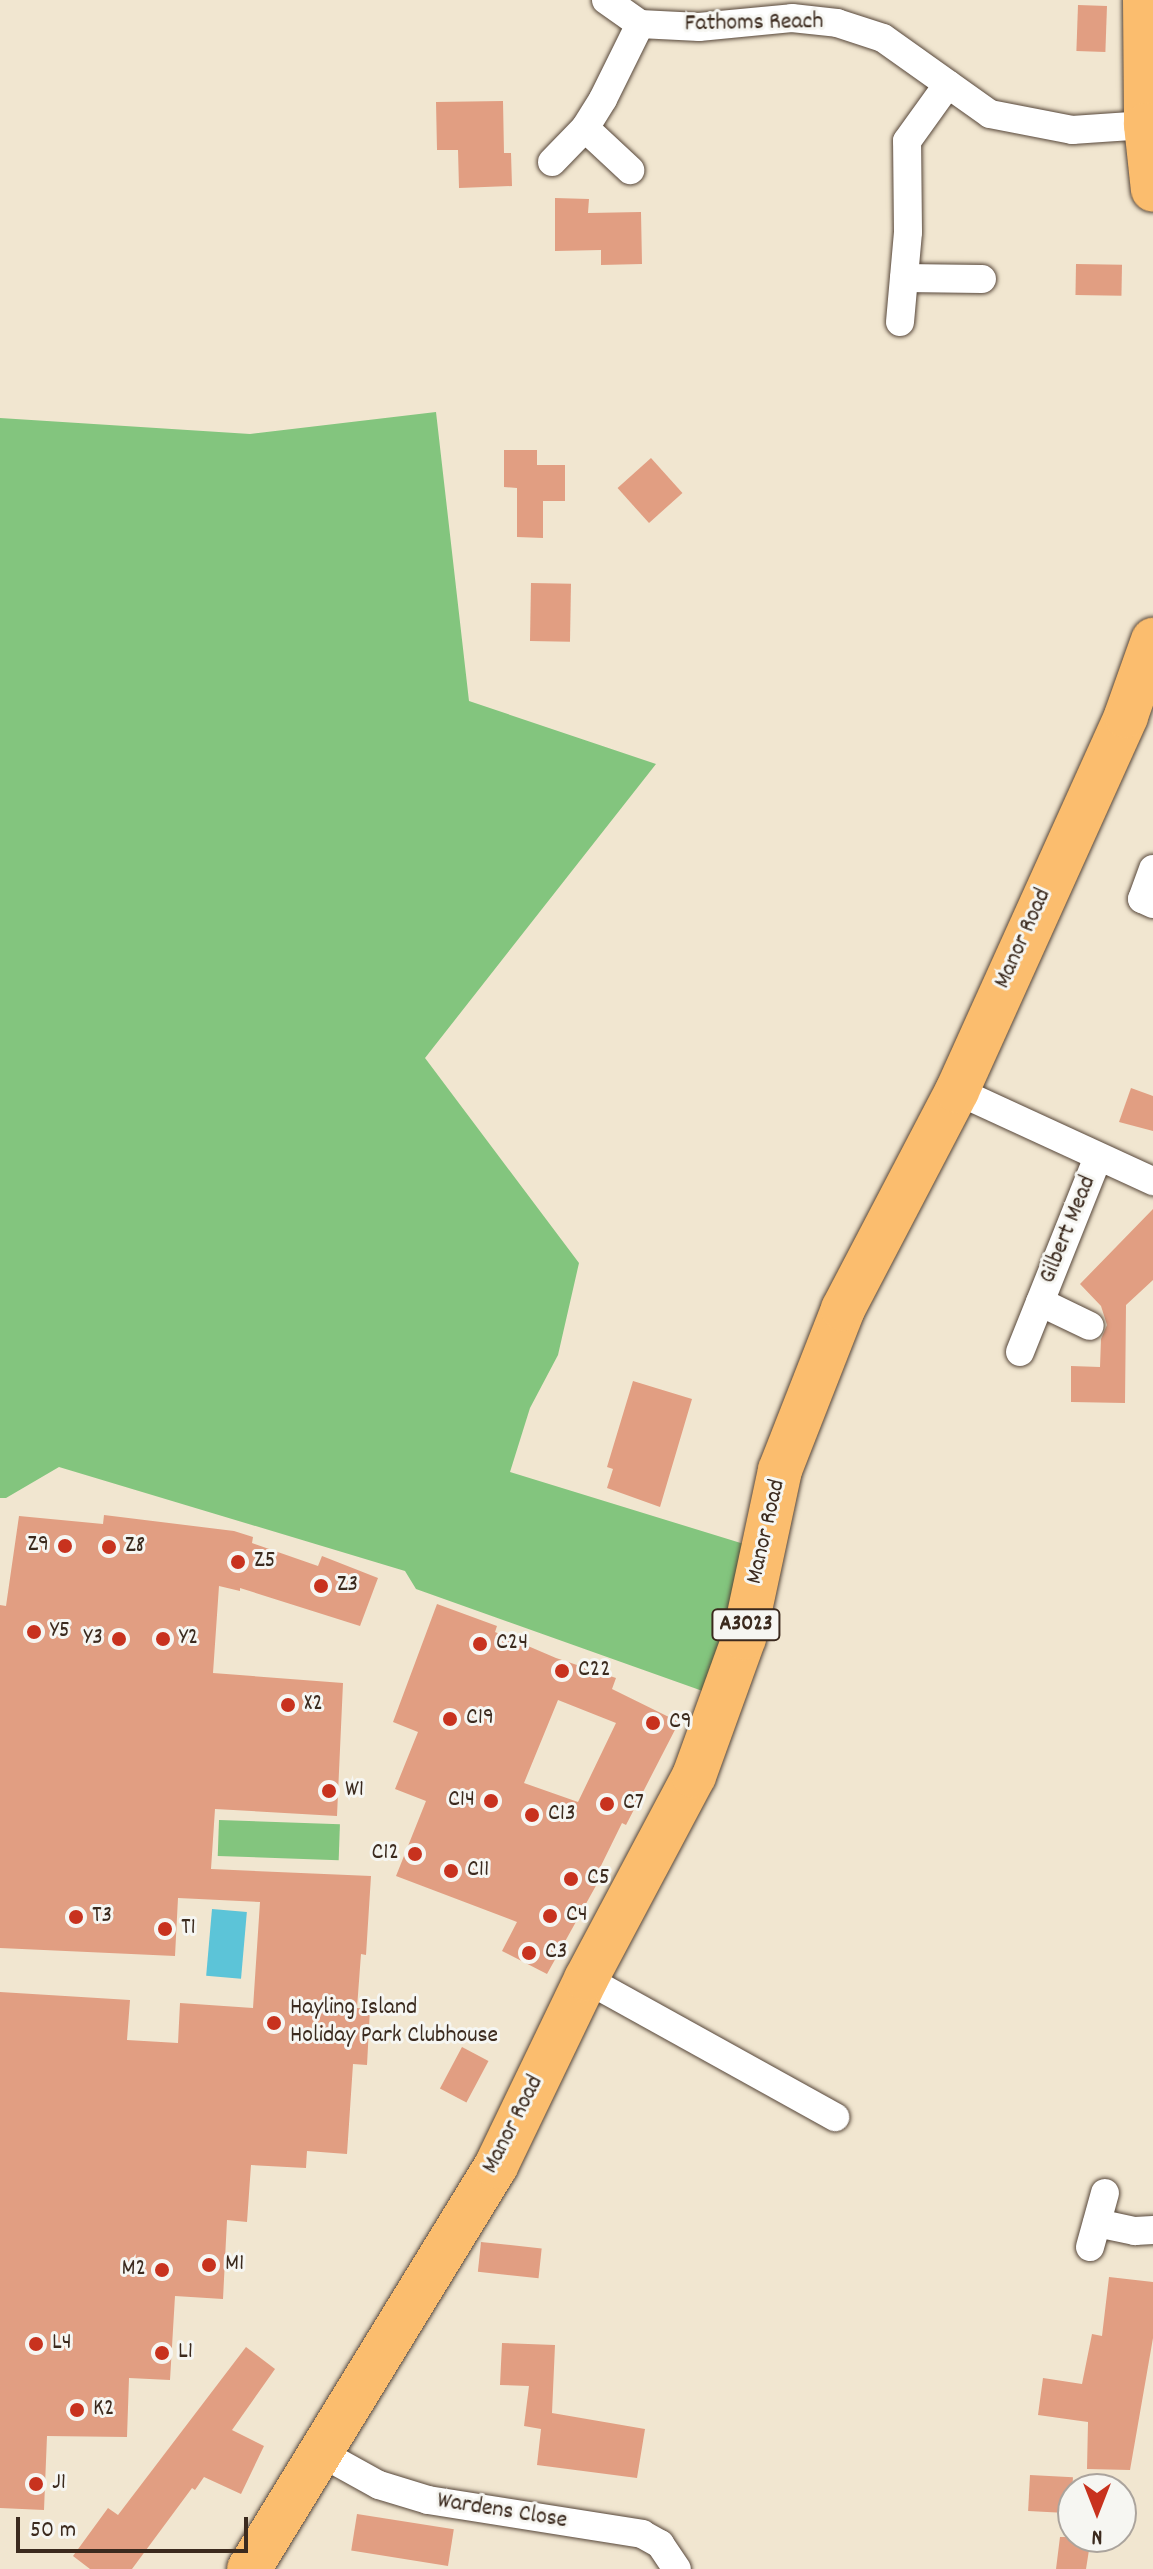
<!DOCTYPE html>
<style>
body{margin:0}
#map{position:relative;width:1153px;height:2569px;overflow:hidden;background:#f1e6d0;font-family:Dekko,sans-serif}
div>[style]{position:absolute}
[style*='--x']{left:calc(var(--x)*1px);top:calc(var(--y)*1px);width:calc(var(--w)*1px);rotate:calc(var(--a)*1deg)}
.green>*{inset:0;background:#83c57e;transform-origin:0 0}
.water>*{inset:0;background:#5cc4d8;transform-origin:0 0}
.building>*{inset:0;background:#e19e82;transform-origin:0 0}
.roads{filter:drop-shadow(0 0 2px #564639) drop-shadow(0 0 2px #564639)}
.minor>*{height:28px;margin:-14px;padding:0 14px;transform-origin:14px;border-radius:14px;background:#fff}
.primary>*{height:44px;margin:-22px;padding:0 22px;transform-origin:22px;border-radius:22px;background:#fbbd6e}
.dots>*{width:22px;height:22px;translate:-50% -50%;box-sizing:border-box;border:4px solid #f6f6f2;border-radius:50%}
span{translate:-50% -50%;white-space:nowrap;text-align:center;line-height:1.15;-webkit-text-stroke:6px #f6f6f2;paint-order:stroke}
.shield-label span{padding:2px 6px;background:#f6f6f2;border:2px solid;border-radius:6px;-webkit-text-stroke-width:0}
.shield-label{font-size:22px;color:#3b2a1e;font-weight:700}
.street-label{font-size:24px;color:#3b2a1e}
.poi-label{font-size:24px;color:#3b2a1e}
.right{translate:-100% -50%;text-align:right}
.left{translate:0 -50%;text-align:left}
.north{position:absolute;left:1057px;top:2473px;width:80px;height:80px;box-sizing:border-box;background:#f6f6f2;border:2px solid #aba49d;border-radius:50%;rotate:180deg;font-size:22px;font-weight:700;line-height:32px;text-align:center;color:#3b2a1e}
.north::after{content:'';display:block;margin:auto;width:28px;height:36px;background:#c8321e;clip-path:polygon(50% 0,100% 100%,50% 72%,0 100%)}
.scale{position:absolute;left:16px;top:2517px;width:232px;height:36px;box-sizing:border-box;border:4px solid #3b2a1e;border-top:0;padding-left:10px;font-size:24px;line-height:28px;white-space:nowrap;color:#3b2a1e;-webkit-text-stroke:6px #f6f6f2;paint-order:stroke}
</style>
<div id="map">
<div class="green">
<div style="clip-path:polygon(436px 412px,469px 701px,656px 764px,425px 1058px,579px 1263px,558px 1355px,530px 1408px,510px 1472px,744px 1544px,711px 1694px,416px 1589px,405px 1571px,59px 1467px,6px 1498px,0 1498px,0 418px,250px 434px)"></div>
<div style="left:219px;top:1820px;width:121px;height:36px;rotate:2deg"></div>
</div>
<div class="water">
<div style="left:212px;top:1909px;width:35px;height:67px;rotate:5deg"></div>
</div>
<div class="building">
<div style="left:1078px;top:5px;width:29px;height:46px;rotate:2deg"></div>
<div style="clip-path:polygon(503px 101px,504px 153px,511px 153px,512px 186px,459px 188px,458px 150px,437px 150px,436px 102px)"></div>
<div style="clip-path:polygon(555px 198px,589px 199px,588px 213px,641px 212px,642px 264px,601px 265px,601px 250px,555px 251px)"></div>
<div style="left:1076px;top:264px;width:46px;height:31px;rotate:1deg"></div>
<div style="clip-path:polygon(504px 450px,537px 450px,537px 465px,565px 465px,565px 501px,543px 501px,543px 538px,517px 537px,517px 488px,504px 487px)"></div>
<div style="left:651px;top:458px;width:47px;height:45px;rotate:48deg"></div>
<div style="left:531px;top:583px;width:40px;height:58px;rotate:1deg"></div>
<div style="clip-path:polygon(1131px 1088px,1153px 1096px,1153px 1131px,1119px 1122px)"></div>
<div style="clip-path:polygon(1153px 1209px,1153px 1280px,1126px 1305px,1125px 1403px,1071px 1402px,1071px 1366px,1100px 1367px,1101px 1339px,1107px 1325px,1101px 1306px,1080px 1284px)"></div>
<div style="clip-path:polygon(633px 1381px,692px 1399px,660px 1507px,607px 1488px,613px 1469px,607px 1467px)"></div>
<div style="clip-path:polygon(104px 1515px,234px 1531px,253px 1537px,252px 1543px,318px 1566px,322px 1556px,378px 1578px,360px 1626px,240px 1588px,240px 1591px,219px 1586px,213px 1673px,343px 1683px,337px 1816px,215px 1809px,211px 1869px,371px 1876px,366px 1955px,361px 1954px,357px 2008px,370px 2009px,367px 2065px,353px 2064px,347px 2154px,307px 2151px,306px 2168px,251px 2165px,247px 2222px,227px 2220px,223px 2299px,175px 2296px,170px 2380px,129px 2378px,127px 2437px,47px 2436px,44px 2510px,0 2508px,0 1992px,130px 2000px,127px 2040px,178px 2043px,180px 2003px,253px 2008px,260px 1902px,178px 1898px,175px 1956px,0 1948px,0 1605px,6px 1606px,19px 1516px,103px 1524px)"></div>
<div style="clip-path:polygon(evenodd,437px 1604px,497px 1626px,495px 1632px,556px 1658px,616px 1678px,612px 1689px,679px 1722px,626px 1825px,622px 1823px,594px 1880px,598px 1882px,547px 1974px,502px 1951px,517px 1922px,396px 1876px,426px 1801px,395px 1789px,418px 1732px,393px 1722px,437px 1604px,558px 1700px,616px 1723px,578px 1802px,524px 1783px,558px 1700px)"></div>
<div style="left:462px;top:2047px;width:30px;height:47px;rotate:28deg"></div>
<div style="left:481px;top:2242px;width:61px;height:30px;rotate:6deg"></div>
<div style="clip-path:polygon(1109px 2277px,1153px 2282px,1153px 2338px,1130px 2470px,1087px 2469px,1088px 2422px,1038px 2415px,1043px 2378px,1082px 2384px,1092px 2334px,1102px 2336px)"></div>
<div style="clip-path:polygon(502px 2343px,555px 2345px,552px 2413px,645px 2429px,637px 2478px,537px 2465px,541px 2429px,524px 2426px,529px 2386px,500px 2385px)"></div>
<div style="clip-path:polygon(246px 2347px,275px 2369px,232px 2430px,264px 2446px,241px 2494px,204px 2477px,195px 2490px,192px 2488px,132px 2569px,90px 2569px,73px 2556px,108px 2508px,118px 2515px)"></div>
<div style="left:1030px;top:2475px;width:43px;height:36px;rotate:3deg"></div>
<div style="left:357px;top:2514px;width:98px;height:37px;rotate:9deg"></div>
<div style="clip-path:polygon(1060px 2537px,1091px 2537px,1086px 2569px,1056px 2569px)"></div>
</div>
<div class="roads">
<div class="minor">
<div style="--x:606;--y:0;--w:42;--a:35.2"></div>
<div style="--x:640;--y:24;--w:59;--a:2.9"></div>
<div style="--x:699;--y:27;--w:93;--a:-5.5"></div>
<div style="--x:792;--y:18;--w:45;--a:6.3"></div>
<div style="--x:837;--y:23;--w:48;--a:18.1"></div>
<div style="--x:883;--y:38;--w:131;--a:35.4"></div>
<div style="--x:990;--y:114;--w:84;--a:11"></div>
<div style="--x:1072;--y:130;--w:74;--a:-3.9"></div>
<div style="--x:585;--y:128;--w:62;--a:43"></div>
<div style="--x:552;--y:162;--w:47;--a:-45.9"></div>
<div style="--x:585;--y:128;--w:34;--a:-58"></div>
<div style="--x:603;--y:99;--w:84;--a:-63.7"></div>
<div style="--x:904;--y:278;--w:78;--a:0.7"></div>
<div style="--x:900;--y:322;--w:90;--a:-84.9"></div>
<div style="--x:908;--y:232;--w:91;--a:-90.6"></div>
<div style="--x:907;--y:141;--w:70;--a:-54.3"></div>
<div style="--x:1153;--y:869;--w:32;--a:110"></div>
<div style="--x:1142;--y:899;--w:12;--a:24"></div>
<div style="--x:957;--y:1091;--w:216;--a:24.7"></div>
<div style="--x:1040;--y:1302;--w:55;--a:25.6"></div>
<div style="--x:1020;--y:1352;--w:210;--a:-68.2"></div>
<div style="--x:586;--y:1979;--w:285;--a:29"></div>
<div style="--x:1097;--y:2223;--w:39;--a:12"></div>
<div style="--x:1135;--y:2231;--w:18;--a:-3"></div>
<div style="--x:1090;--y:2247;--w:56;--a:-74.5"></div>
<div style="--x:321;--y:2453;--w:66;--a:28.9"></div>
<div style="--x:379;--y:2485;--w:51;--a:17"></div>
<div style="--x:428;--y:2500;--w:217;--a:9"></div>
<div style="--x:642;--y:2534;--w:21;--a:29"></div>
<div style="--x:660;--y:2544;--w:30;--a:56"></div>
</div>
<div class="primary">
<div style="--x:1145;--y:0;--w:125;--a:89.5"></div>
<div style="--x:1146;--y:125;--w:65;--a:83.9"></div>
<div style="--x:249;--y:2569;--w:473;--a:-58.5"></div>
<div style="--x:496;--y:2166;--w:208;--a:-64.3"></div>
<div style="--x:586;--y:1979;--w:230;--a:-62"></div>
<div style="--x:694;--y:1776;--w:147;--a:-70.1"></div>
<div style="--x:744;--y:1638;--w:172;--a:-77.9"></div>
<div style="--x:780;--y:1470;--w:173;--a:-68.6"></div>
<div style="--x:843;--y:1309;--w:246;--a:-62.4"></div>
<div style="--x:957;--y:1091;--w:411;--a:-65.7"></div>
<div style="--x:1126;--y:716;--w:81;--a:-70.4"></div>
</div>
</div>
<div class="dots">
<div style="left:65px;top:1546px;background:#c8321e"></div>
<div style="left:109px;top:1547px;background:#c8321e"></div>
<div style="left:238px;top:1562px;background:#c8321e"></div>
<div style="left:321px;top:1586px;background:#c8321e"></div>
<div style="left:34px;top:1632px;background:#c8321e"></div>
<div style="left:119px;top:1639px;background:#c8321e"></div>
<div style="left:163px;top:1639px;background:#c8321e"></div>
<div style="left:480px;top:1644px;background:#c8321e"></div>
<div style="left:562px;top:1671px;background:#c8321e"></div>
<div style="left:288px;top:1705px;background:#c8321e"></div>
<div style="left:450px;top:1719px;background:#c8321e"></div>
<div style="left:653px;top:1723px;background:#c8321e"></div>
<div style="left:329px;top:1791px;background:#c8321e"></div>
<div style="left:491px;top:1801px;background:#c8321e"></div>
<div style="left:607px;top:1804px;background:#c8321e"></div>
<div style="left:532px;top:1815px;background:#c8321e"></div>
<div style="left:415px;top:1854px;background:#c8321e"></div>
<div style="left:451px;top:1871px;background:#c8321e"></div>
<div style="left:571px;top:1879px;background:#c8321e"></div>
<div style="left:550px;top:1916px;background:#c8321e"></div>
<div style="left:76px;top:1917px;background:#c8321e"></div>
<div style="left:165px;top:1929px;background:#c8321e"></div>
<div style="left:529px;top:1953px;background:#c8321e"></div>
<div style="left:274px;top:2023px;background:#c8321e"></div>
<div style="left:209px;top:2265px;background:#c8321e"></div>
<div style="left:162px;top:2270px;background:#c8321e"></div>
<div style="left:36px;top:2344px;background:#c8321e"></div>
<div style="left:162px;top:2353px;background:#c8321e"></div>
<div style="left:77px;top:2410px;background:#c8321e"></div>
<div style="left:36px;top:2484px;background:#c8321e"></div>
</div>
<div class="shield-label">
<span style="left:746px;top:1625px">A3023</span>
</div>
<div class="street-label">
<span style="left:754px;top:24px;rotate:-1deg">Fathoms Reach</span>
<span style="left:1024px;top:939px;rotate:-66deg">Manor Road</span>
<span style="left:1069px;top:1230px;rotate:-68deg">Gilbert Mead</span>
<span style="left:767px;top:1532px;rotate:-77deg">Manor Road</span>
<span style="left:514px;top:2125px;rotate:-63deg">Manor Road</span>
<span style="left:502px;top:2512px;rotate:9deg">Wardens Close</span>
</div>
<div class="poi-label">
<span class="right" style="left:49px;top:1546px">Z9</span>
<span class="left" style="left:125px;top:1547px">Z8</span>
<span class="left" style="left:254px;top:1562px">Z5</span>
<span class="left" style="left:337px;top:1586px">Z3</span>
<span class="left" style="left:50px;top:1632px">Y5</span>
<span class="right" style="left:103px;top:1639px">Y3</span>
<span class="left" style="left:179px;top:1639px">Y2</span>
<span class="left" style="left:496px;top:1644px">C24</span>
<span class="left" style="left:578px;top:1671px">C22</span>
<span class="left" style="left:304px;top:1705px">X2</span>
<span class="left" style="left:466px;top:1719px">C19</span>
<span class="left" style="left:669px;top:1723px">C9</span>
<span class="left" style="left:345px;top:1791px">W1</span>
<span class="right" style="left:475px;top:1801px">C14</span>
<span class="left" style="left:623px;top:1804px">C7</span>
<span class="left" style="left:548px;top:1815px">C13</span>
<span class="right" style="left:399px;top:1854px">C12</span>
<span class="left" style="left:467px;top:1871px">C11</span>
<span class="left" style="left:587px;top:1879px">C5</span>
<span class="left" style="left:566px;top:1916px">C4</span>
<span class="left" style="left:92px;top:1917px">T3</span>
<span class="left" style="left:181px;top:1929px">T1</span>
<span class="left" style="left:545px;top:1953px">C3</span>
<span class="left" style="left:290px;top:2023px">Hayling Island<br>Holiday Park Clubhouse</span>
<span class="left" style="left:225px;top:2265px">M1</span>
<span class="right" style="left:146px;top:2270px">M2</span>
<span class="left" style="left:52px;top:2344px">L4</span>
<span class="left" style="left:178px;top:2353px">L1</span>
<span class="left" style="left:93px;top:2410px">K2</span>
<span class="left" style="left:52px;top:2484px">J1</span>
</div>
<div class="north">N</div>
<div class="scale">50 m</div>
</div>
